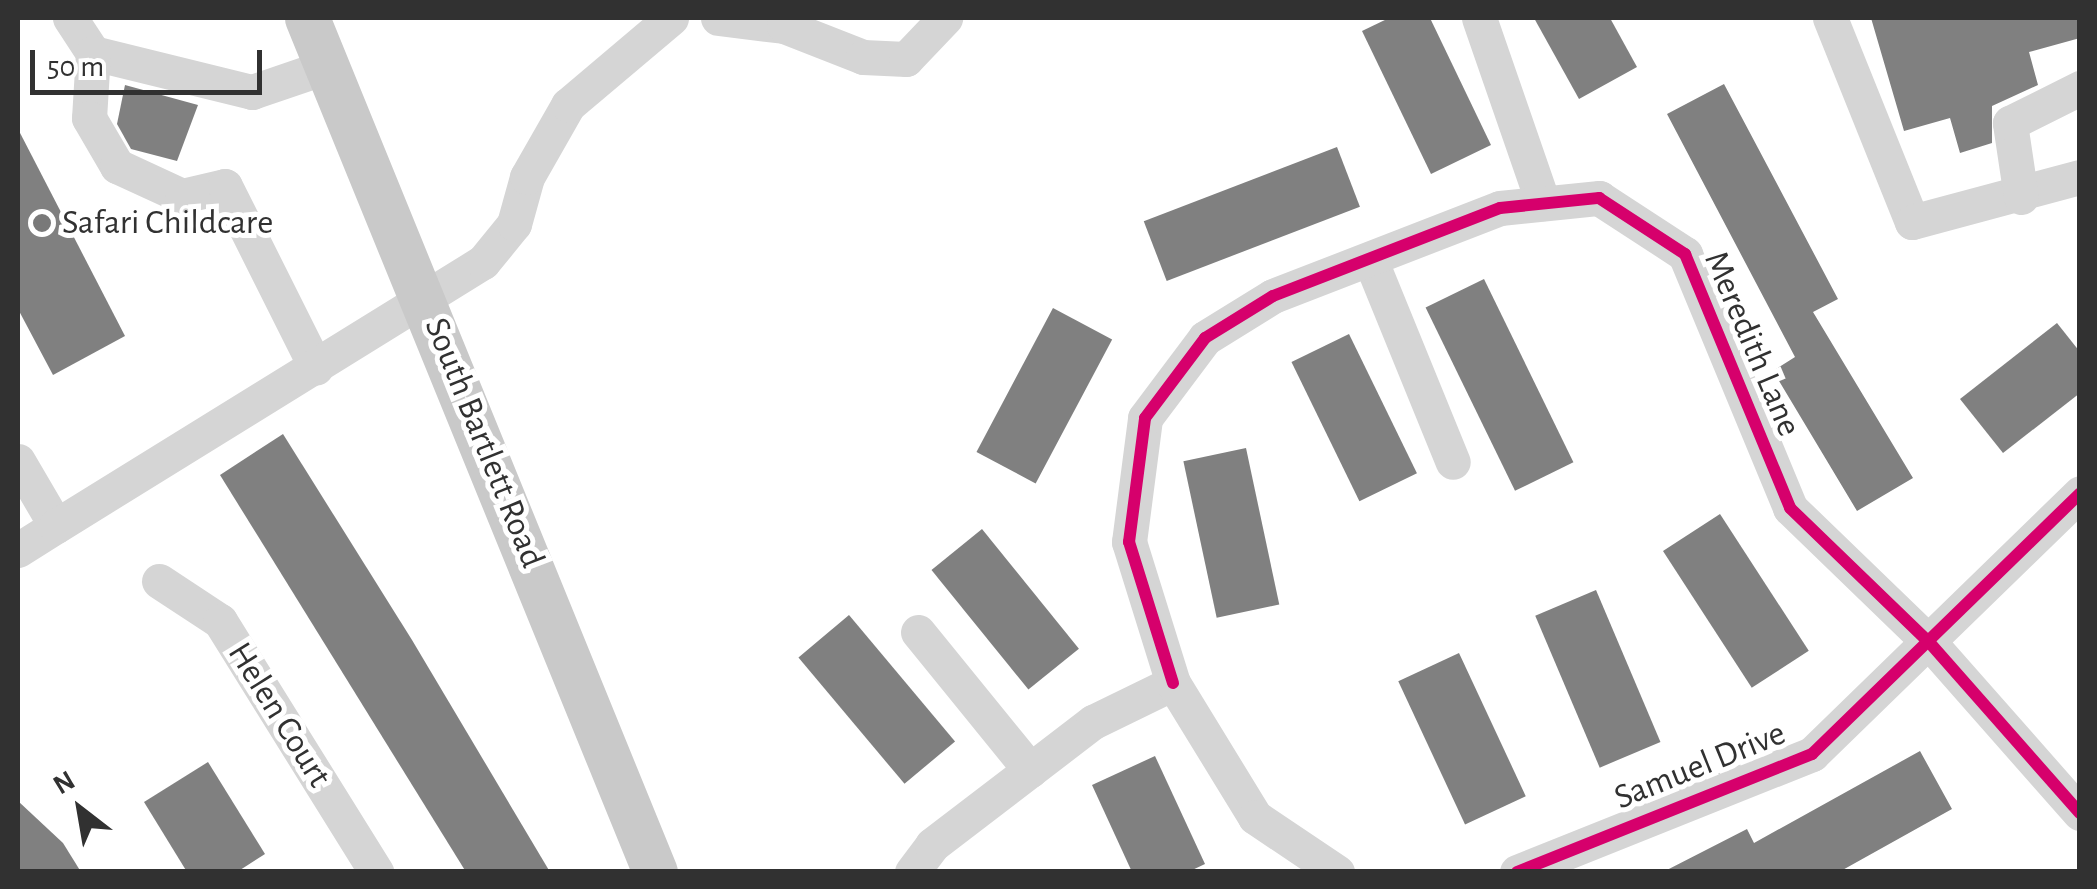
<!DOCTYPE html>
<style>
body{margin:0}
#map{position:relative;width:2097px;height:889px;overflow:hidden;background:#fff;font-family:"Alegreya Sans",sans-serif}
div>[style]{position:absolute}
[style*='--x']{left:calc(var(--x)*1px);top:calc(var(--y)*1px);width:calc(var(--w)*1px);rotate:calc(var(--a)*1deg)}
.building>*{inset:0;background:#808080;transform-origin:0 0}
.minor>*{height:35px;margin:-17.5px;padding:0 17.5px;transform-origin:17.5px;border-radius:17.5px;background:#d5d5d5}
.major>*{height:45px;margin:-22.5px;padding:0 22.5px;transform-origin:22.5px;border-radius:22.5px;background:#c9c9c9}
.cycleway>*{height:12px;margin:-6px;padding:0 6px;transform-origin:6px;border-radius:6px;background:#d6006c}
.dots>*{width:28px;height:28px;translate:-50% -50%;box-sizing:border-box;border:5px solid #fff;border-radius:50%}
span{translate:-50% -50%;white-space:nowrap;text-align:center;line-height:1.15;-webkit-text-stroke:10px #fff;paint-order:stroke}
.poi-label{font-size:35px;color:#313131}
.left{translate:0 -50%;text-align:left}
.street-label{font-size:35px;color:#313131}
.frame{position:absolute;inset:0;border:20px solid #313131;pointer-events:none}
.north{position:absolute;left:30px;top:759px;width:100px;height:100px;-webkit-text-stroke:8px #fff;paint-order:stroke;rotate:329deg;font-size:28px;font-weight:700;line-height:40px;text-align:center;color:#313131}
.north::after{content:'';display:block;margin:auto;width:35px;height:45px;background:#313131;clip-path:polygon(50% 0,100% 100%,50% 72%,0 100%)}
.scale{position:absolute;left:30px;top:50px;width:232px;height:45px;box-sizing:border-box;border:5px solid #313131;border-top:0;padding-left:12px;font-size:30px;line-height:35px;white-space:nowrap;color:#313131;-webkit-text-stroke:8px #fff;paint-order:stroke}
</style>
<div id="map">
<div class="building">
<div style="clip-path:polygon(1389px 18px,1430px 18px,1491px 145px,1431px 174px,1362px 31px)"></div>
<div style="clip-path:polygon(1534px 18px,1610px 18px,1637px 67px,1579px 99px)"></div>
<div style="clip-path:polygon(1871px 18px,2080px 18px,2080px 38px,2029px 52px,2038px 85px,1992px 106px,1992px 143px,1960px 153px,1950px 118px,1904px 131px)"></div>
<div style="clip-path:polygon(1724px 84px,1838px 299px,1813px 312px,1913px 478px,1857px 511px,1773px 371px,1795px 357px,1667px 114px)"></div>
<div style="clip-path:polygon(125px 85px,198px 105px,177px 161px,131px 149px,117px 124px)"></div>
<div style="clip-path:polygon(18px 129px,125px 336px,53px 375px,18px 309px)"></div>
<div style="left:1337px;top:147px;width:64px;height:207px;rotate:69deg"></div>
<div style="left:1484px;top:279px;width:204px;height:65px;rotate:64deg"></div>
<div style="left:1053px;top:308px;width:67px;height:163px;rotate:28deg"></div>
<div style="clip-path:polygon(2057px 323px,2080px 352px,2080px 393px,2003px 453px,1960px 399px)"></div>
<div style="left:1349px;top:334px;width:155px;height:64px;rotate:64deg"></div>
<div style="clip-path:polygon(283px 434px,412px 640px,550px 872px,466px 872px,220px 475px)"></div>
<div style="left:1246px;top:448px;width:160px;height:64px;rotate:78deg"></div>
<div style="left:1720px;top:514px;width:163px;height:68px;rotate:57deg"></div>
<div style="left:982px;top:529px;width:154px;height:65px;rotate:51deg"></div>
<div style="left:1596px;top:590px;width:165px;height:66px;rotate:67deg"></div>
<div style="left:849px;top:615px;width:165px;height:66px;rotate:50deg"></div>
<div style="left:1459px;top:653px;width:158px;height:67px;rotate:65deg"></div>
<div style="clip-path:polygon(1920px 751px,1952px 809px,1839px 872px,1663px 872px,1747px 829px,1754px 843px)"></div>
<div style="clip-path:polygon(1155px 756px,1205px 864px,1188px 872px,1132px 872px,1092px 785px)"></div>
<div style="clip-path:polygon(208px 762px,265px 854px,237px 872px,187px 872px,144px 802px)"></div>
<div style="clip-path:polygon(18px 801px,63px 843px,81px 872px,18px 872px)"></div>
</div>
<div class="minor">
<div style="--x:70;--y:18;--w:42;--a:56.7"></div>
<div style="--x:93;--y:53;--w:164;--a:13.8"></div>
<div style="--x:252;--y:92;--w:80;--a:-18.9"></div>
<div style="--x:718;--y:18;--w:66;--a:6.9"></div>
<div style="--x:784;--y:26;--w:85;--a:21.4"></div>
<div style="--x:863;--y:57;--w:43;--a:2.7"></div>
<div style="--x:906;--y:59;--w:57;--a:-46.4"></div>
<div style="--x:1479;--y:18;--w:196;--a:70.9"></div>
<div style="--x:1830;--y:18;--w:220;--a:68.1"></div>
<div style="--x:1912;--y:222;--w:174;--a:-15"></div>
<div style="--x:93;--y:53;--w:65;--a:93.5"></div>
<div style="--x:89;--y:118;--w:56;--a:59.7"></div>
<div style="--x:117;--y:166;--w:72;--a:24.8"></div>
<div style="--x:182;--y:196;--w:44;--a:-13.1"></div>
<div style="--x:225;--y:186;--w:203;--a:63.4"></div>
<div style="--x:2021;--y:197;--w:75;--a:-98.5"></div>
<div style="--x:2010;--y:123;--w:78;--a:-26.6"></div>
<div style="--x:1370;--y:259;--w:219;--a:67.8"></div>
<div style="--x:18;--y:461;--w:75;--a:59.7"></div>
<div style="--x:56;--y:526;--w:45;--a:147.7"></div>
<div style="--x:56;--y:526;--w:502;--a:-31.73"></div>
<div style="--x:483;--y:262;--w:49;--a:-50.8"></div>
<div style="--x:514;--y:224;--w:49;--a:-74.5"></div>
<div style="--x:527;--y:177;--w:83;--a:-60.3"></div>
<div style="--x:568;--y:105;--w:135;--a:-40.2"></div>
<div style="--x:159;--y:581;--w:73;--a:33.3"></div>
<div style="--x:220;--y:621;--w:296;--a:58.1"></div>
<div style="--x:918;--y:632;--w:178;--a:50.9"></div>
<div style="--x:1173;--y:683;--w:148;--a:-107.3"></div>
<div style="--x:1129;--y:542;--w:125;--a:-82.6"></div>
<div style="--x:1145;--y:418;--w:100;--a:-53.1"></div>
<div style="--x:1205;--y:338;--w:80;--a:-31.7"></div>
<div style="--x:1273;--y:296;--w:243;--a:-21.2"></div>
<div style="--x:1500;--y:208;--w:100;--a:-5.8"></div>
<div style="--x:1599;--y:198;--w:103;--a:33.1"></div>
<div style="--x:1685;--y:254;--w:275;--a:67.5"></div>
<div style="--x:1790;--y:508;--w:193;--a:44"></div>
<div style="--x:1929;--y:642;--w:228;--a:48.6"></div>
<div style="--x:912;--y:872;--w:34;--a:-53"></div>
<div style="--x:932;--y:845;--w:203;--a:-37.4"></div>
<div style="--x:1093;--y:722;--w:89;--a:-26"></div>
<div style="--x:1173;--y:683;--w:157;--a:58.5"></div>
<div style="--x:1255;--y:817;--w:99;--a:33.9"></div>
<div style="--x:1517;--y:872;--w:318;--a:-21.8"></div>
<div style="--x:1812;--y:754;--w:374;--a:-44.2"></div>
</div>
<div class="major">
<div style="--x:307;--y:18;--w:922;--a:67.83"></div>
</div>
<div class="cycleway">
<div style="--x:1173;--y:683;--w:148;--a:-107.3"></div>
<div style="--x:1129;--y:542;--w:125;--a:-82.6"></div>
<div style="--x:1145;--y:418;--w:100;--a:-53.1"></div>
<div style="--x:1205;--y:338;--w:80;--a:-31.7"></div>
<div style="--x:1273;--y:296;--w:243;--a:-21.2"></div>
<div style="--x:1500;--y:208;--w:100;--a:-5.8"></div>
<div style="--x:1599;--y:198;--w:103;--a:33.1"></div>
<div style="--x:1685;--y:254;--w:275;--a:67.5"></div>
<div style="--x:1790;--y:508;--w:193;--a:44"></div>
<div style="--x:1929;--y:642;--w:228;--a:48.6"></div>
<div style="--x:1517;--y:872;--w:318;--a:-21.8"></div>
<div style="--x:1812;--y:754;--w:374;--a:-44.2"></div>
</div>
<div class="dots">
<div style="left:42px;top:223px;background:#797979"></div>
</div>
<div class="poi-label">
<span class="left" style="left:62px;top:223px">Safari Childcare</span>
</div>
<div class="street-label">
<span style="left:1752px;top:344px;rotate:67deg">Meredith Lane</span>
<span style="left:484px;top:443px;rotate:68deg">South Bartlett Road</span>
<span style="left:279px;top:715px;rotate:58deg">Helen Court</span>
<span style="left:1700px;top:766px;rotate:-22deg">Samuel Drive</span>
</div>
<div class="frame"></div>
<div class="north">N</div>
<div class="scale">50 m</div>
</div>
